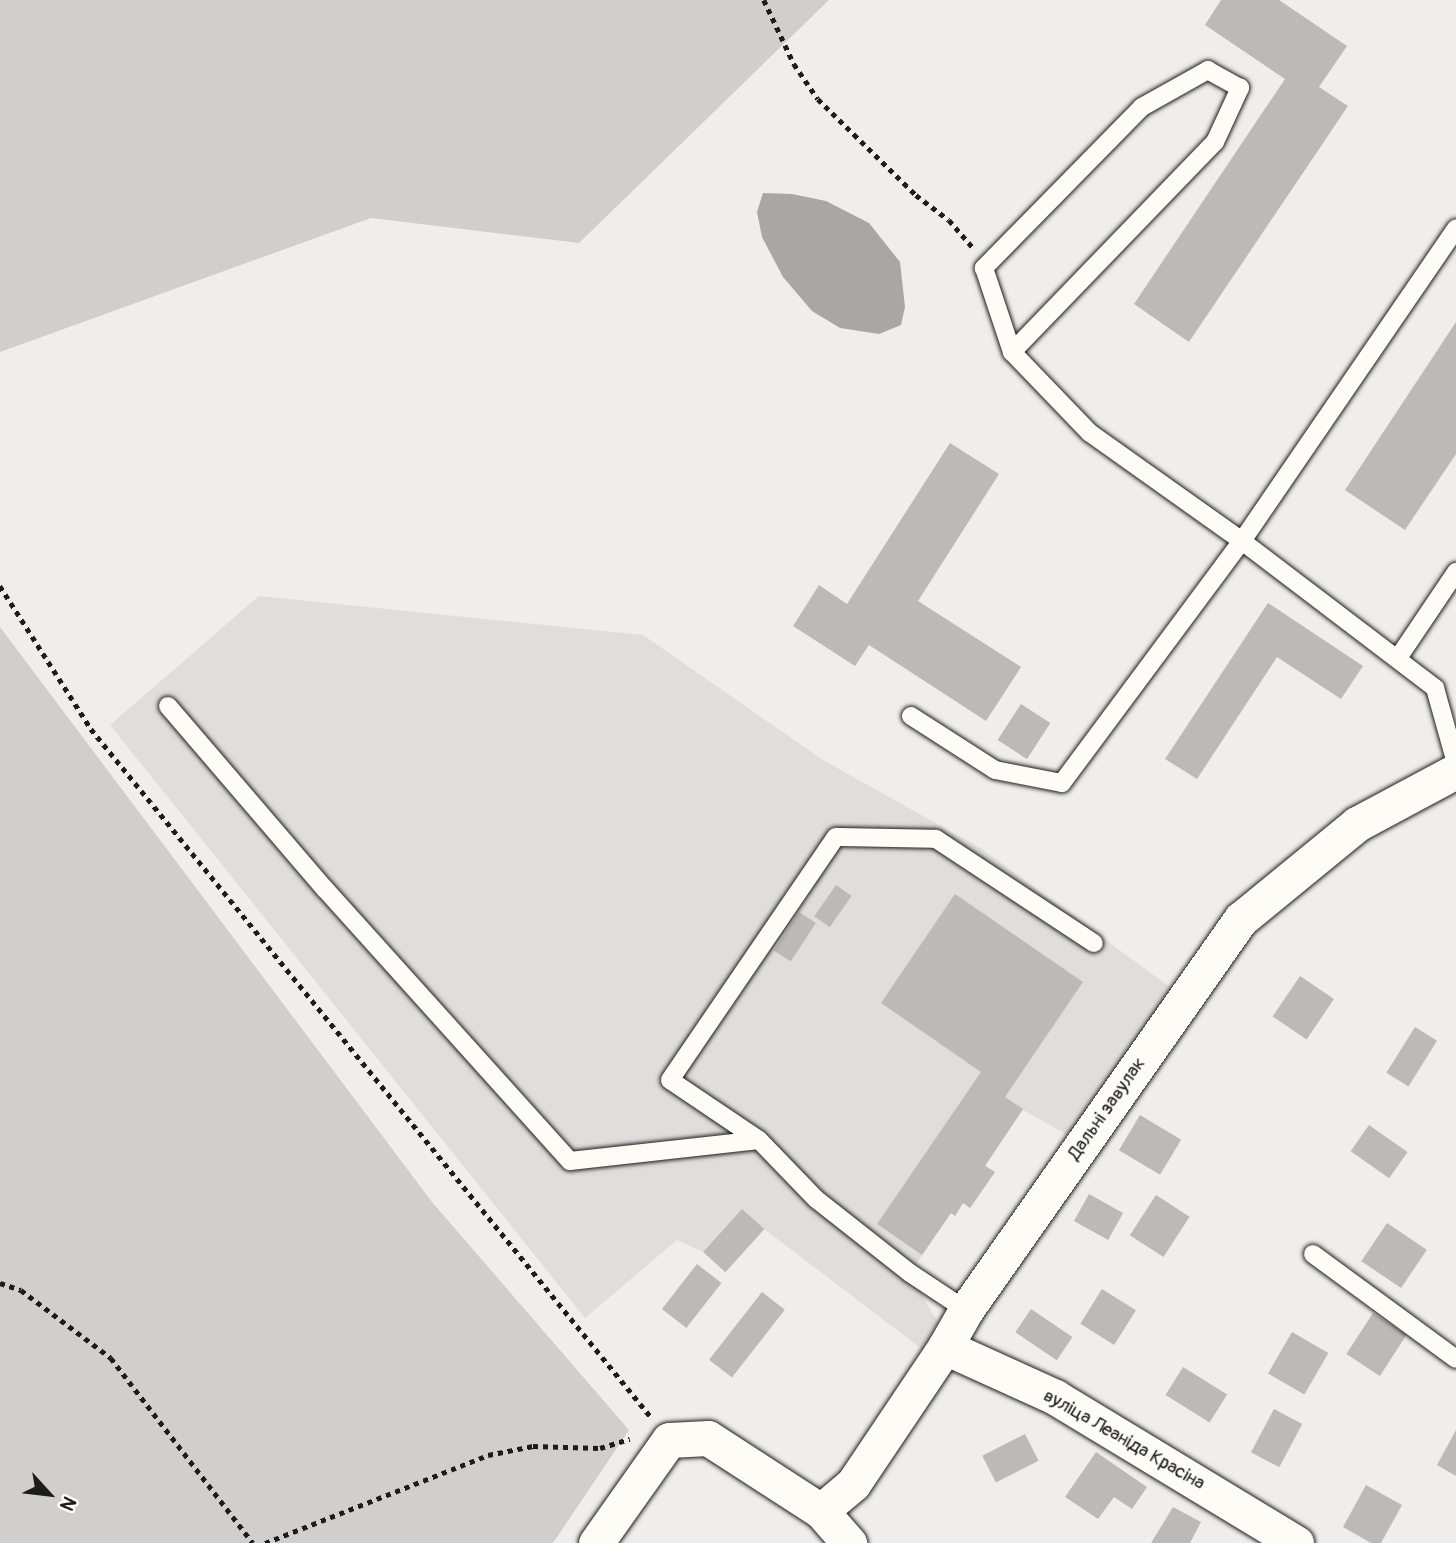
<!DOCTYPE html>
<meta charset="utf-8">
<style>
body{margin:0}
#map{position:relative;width:1456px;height:1543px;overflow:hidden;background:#f0eeea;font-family:Pangolin,sans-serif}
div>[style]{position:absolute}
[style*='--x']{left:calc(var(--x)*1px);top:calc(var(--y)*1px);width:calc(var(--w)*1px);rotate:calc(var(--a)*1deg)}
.built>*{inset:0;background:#e0deda}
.green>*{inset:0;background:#d0cfcc}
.water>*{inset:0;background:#a8a7a3}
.building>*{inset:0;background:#bbbab6;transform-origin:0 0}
.path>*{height:4.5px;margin-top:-2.25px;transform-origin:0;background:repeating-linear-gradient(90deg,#1c1c1c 0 5px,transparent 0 10px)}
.roads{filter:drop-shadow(0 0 2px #1c1c1c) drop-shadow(0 0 2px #1c1c1c)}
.lane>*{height:18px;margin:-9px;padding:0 9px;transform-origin:9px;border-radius:9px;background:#fdfcf7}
.street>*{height:35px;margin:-17.5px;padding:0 17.5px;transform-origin:17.5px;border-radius:17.5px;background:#fdfcf7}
span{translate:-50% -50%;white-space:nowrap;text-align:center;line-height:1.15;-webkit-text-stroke:5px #fdfcf7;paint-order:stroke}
.street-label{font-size:19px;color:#1c1c1c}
.north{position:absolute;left:14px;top:1459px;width:70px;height:70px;-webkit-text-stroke:5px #fdfcf7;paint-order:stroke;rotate:117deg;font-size:19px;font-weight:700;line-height:28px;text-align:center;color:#1c1c1c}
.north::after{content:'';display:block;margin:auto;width:24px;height:32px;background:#1c1c1c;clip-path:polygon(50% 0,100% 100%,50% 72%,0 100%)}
</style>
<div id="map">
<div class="built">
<div style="clip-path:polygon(259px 596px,643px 635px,823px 760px,982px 849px,1178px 993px,1073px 1138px,1023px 1110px,985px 1165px,995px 1172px,970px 1208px,963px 1203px,955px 1216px,951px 1213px,910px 1273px,938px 1323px,922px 1349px,764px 1229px,725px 1272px,703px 1252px,677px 1240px,585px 1318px,110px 725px)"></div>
</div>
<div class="green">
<div style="clip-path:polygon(0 0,829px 0,579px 243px,371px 218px,0 352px)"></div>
<div style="clip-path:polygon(0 627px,432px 1202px,629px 1430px,553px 1543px,0 1543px)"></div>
</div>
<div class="water">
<div style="clip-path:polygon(763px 193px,792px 194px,826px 201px,869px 223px,900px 262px,905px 307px,901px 325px,879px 334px,840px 328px,812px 311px,783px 277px,762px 237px,757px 212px)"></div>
</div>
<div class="building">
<div style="clip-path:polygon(1221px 0,1279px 0,1347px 46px,1319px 87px,1348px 106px,1189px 342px,1134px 304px,1285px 79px,1205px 25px)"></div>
<div style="clip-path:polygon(1456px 322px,1456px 454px,1405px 530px,1345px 490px)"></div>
<div style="clip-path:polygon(950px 443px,999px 474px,918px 601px,1021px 667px,986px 721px,869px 645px,855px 666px,793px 626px,819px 585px,847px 604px)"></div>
<div style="clip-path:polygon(1268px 603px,1363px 666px,1341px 699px,1277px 657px,1197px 779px,1165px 759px)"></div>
<div style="left:1021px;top:704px;width:35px;height:43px;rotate:33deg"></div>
<div style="left:836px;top:885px;width:19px;height:38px;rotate:35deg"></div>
<div style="clip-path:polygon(955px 894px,1083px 982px,1005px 1097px,1023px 1109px,985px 1166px,995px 1172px,970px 1208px,963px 1203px,955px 1216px,951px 1213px,922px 1255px,877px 1224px,981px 1072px,881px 1003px)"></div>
<div style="left:799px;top:912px;width:20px;height:46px;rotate:33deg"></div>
<div style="left:1300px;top:976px;width:41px;height:49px;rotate:34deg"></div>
<div style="left:1415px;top:1027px;width:26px;height:54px;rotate:32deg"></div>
<div style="left:1140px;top:1115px;width:48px;height:41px;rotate:31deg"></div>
<div style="left:1369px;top:1125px;width:47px;height:32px;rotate:35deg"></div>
<div style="left:1089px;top:1194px;width:39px;height:31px;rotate:29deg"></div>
<div style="left:1156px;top:1195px;width:40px;height:48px;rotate:33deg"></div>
<div style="left:742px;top:1209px;width:30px;height:58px;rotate:42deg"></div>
<div style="left:1387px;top:1223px;width:48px;height:46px;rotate:34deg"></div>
<div style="left:697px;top:1264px;width:31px;height:57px;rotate:38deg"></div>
<div style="left:1102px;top:1289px;width:40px;height:41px;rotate:32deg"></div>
<div style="left:762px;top:1292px;width:29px;height:86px;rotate:38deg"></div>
<div style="left:1031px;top:1309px;width:50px;height:28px;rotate:34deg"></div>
<div style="left:1373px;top:1313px;width:40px;height:49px;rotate:33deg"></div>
<div style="left:1292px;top:1332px;width:42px;height:48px;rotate:30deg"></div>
<div style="left:1183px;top:1367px;width:52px;height:33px;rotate:32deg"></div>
<div style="left:1274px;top:1409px;width:32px;height:49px;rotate:28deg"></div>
<div style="clip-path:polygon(1456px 1430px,1456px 1476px,1437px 1465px)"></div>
<div style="left:1025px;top:1434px;width:30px;height:48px;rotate:63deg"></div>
<div style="clip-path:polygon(1096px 1452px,1147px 1487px,1132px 1509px,1114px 1497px,1098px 1519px,1065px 1497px)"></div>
<div style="clip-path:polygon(1366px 1485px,1402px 1505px,1381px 1543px,1371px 1543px,1343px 1527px)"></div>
<div style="clip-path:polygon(1173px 1507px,1201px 1522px,1190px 1543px,1151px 1543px)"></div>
</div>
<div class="path">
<div style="--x:764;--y:0;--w:71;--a:64.9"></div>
<div style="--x:794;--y:64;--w:42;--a:55.6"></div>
<div style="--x:818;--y:99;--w:137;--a:44.4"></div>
<div style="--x:916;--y:195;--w:41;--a:37.1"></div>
<div style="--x:949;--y:220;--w:38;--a:49"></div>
<div style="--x:0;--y:586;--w:169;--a:57.5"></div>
<div style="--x:91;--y:729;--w:887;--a:50.86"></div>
<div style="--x:0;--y:1283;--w:22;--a:18"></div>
<div style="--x:21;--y:1290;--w:113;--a:37.1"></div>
<div style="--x:111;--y:1358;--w:233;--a:52.5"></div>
<div style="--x:265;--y:1543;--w:240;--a:-21.5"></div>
<div style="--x:488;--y:1455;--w:46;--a:-11.3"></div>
<div style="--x:533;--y:1446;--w:67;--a:1.7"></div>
<div style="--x:600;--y:1448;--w:31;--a:-17"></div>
</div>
<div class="roads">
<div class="lane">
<div style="--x:1012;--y:352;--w:292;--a:-46"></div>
<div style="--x:1215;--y:142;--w:60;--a:-65.2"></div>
<div style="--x:1240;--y:88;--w:37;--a:-151"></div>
<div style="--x:1208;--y:70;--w:76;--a:150.7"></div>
<div style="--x:1142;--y:107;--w:226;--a:134.5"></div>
<div style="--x:984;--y:268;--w:89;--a:71.6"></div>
<div style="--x:1012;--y:352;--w:112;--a:46.1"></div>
<div style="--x:1090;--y:433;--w:186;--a:35.4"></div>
<div style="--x:1242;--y:541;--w:243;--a:37.3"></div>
<div style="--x:1435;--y:688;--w:78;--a:74.4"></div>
<div style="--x:1398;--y:658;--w:104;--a:-56"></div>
<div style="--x:168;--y:706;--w:241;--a:49.4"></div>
<div style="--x:325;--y:889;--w:366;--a:48"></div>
<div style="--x:570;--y:1161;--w:190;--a:-6.3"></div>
<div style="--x:759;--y:1140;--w:82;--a:46"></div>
<div style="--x:816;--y:1199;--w:120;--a:38.2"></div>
<div style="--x:910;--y:1273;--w:67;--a:33.5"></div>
<div style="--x:911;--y:716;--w:100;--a:32.7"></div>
<div style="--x:995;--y:770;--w:68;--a:11"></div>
<div style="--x:1062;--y:783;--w:302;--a:-53.4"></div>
<div style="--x:1242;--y:541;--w:379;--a:-55.6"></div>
<div style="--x:759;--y:1140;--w:107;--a:-146"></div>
<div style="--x:670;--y:1080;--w:294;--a:-55.7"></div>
<div style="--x:836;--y:837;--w:100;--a:1.1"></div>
<div style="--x:936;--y:839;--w:189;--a:33.4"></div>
<div style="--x:1313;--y:1254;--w:177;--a:36.3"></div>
</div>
<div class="street">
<div style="--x:945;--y:1347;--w:121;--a:24.4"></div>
<div style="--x:1055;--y:1397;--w:282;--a:31.2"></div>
<div style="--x:821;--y:1511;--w:42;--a:-40.2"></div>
<div style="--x:853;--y:1484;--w:165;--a:-56.1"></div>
<div style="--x:945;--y:1347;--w:43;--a:-60.4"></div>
<div style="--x:966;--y:1310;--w:478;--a:-54.9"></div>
<div style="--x:1241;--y:919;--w:150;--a:-39.3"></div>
<div style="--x:1357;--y:824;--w:112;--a:-28.2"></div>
<div style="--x:596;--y:1543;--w:126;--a:-54.7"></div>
<div style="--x:669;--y:1440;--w:39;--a:-3"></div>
<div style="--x:708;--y:1438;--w:135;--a:32.9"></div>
<div style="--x:821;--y:1511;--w:43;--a:48.8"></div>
</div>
</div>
<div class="street-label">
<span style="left:1107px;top:1109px;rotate:-55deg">Дальні завулак</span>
<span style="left:1124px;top:1440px;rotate:30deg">вуліца Леаніда Красіна</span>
</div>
<div class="north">N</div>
</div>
